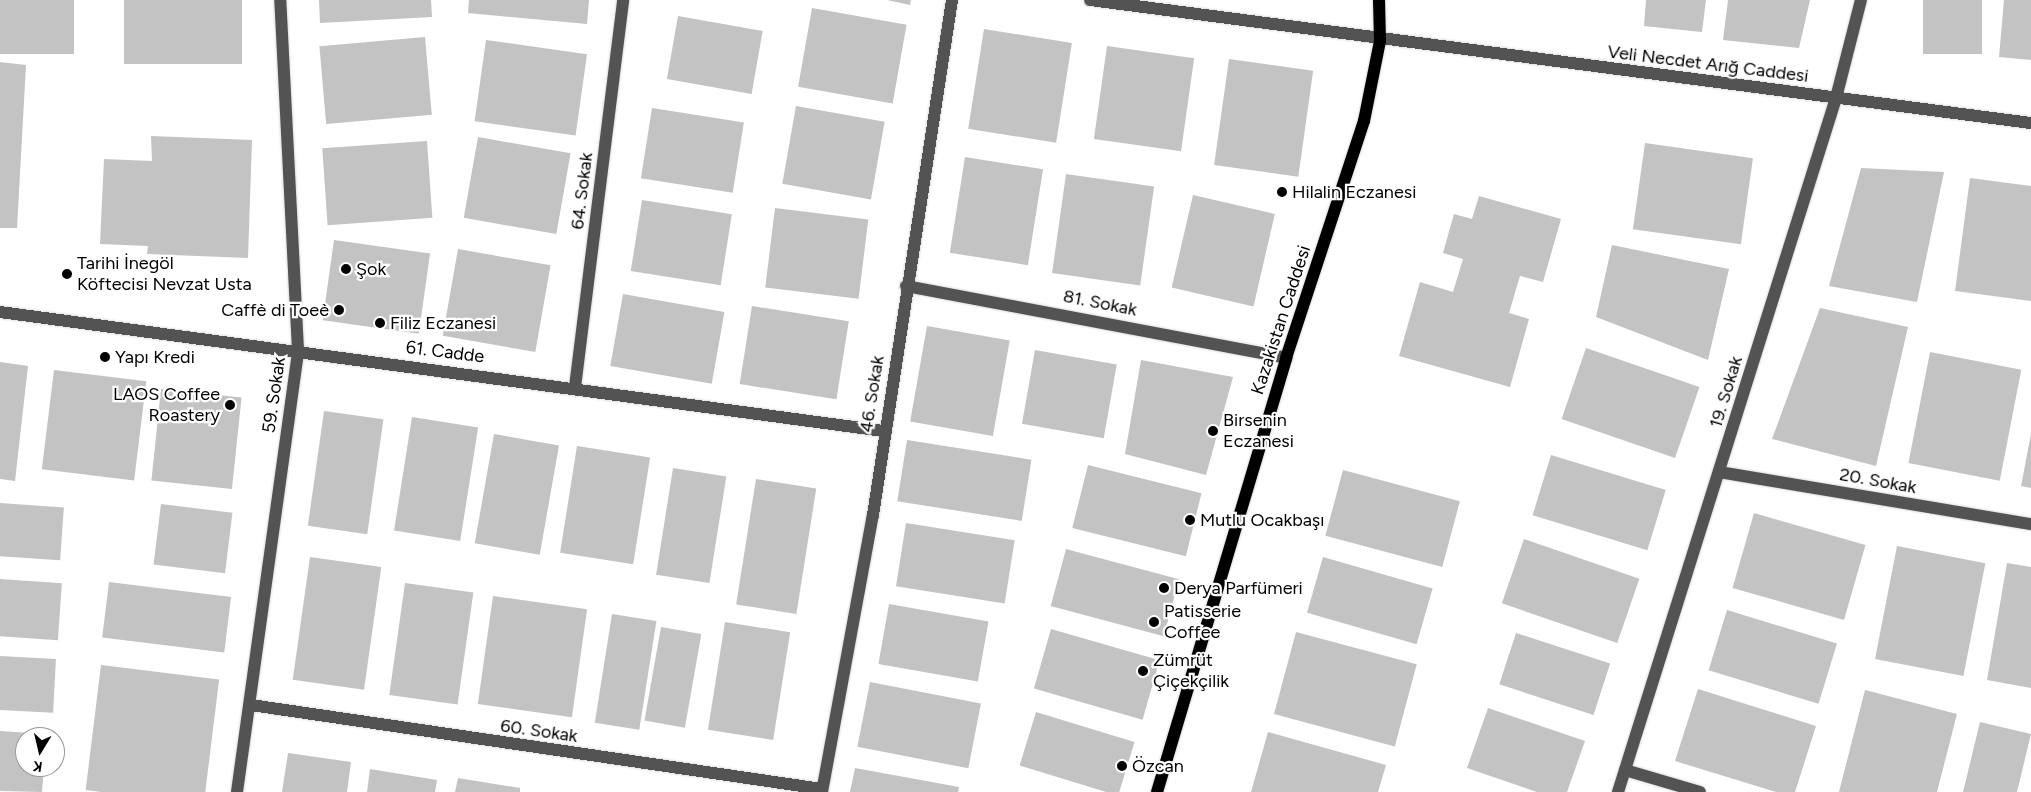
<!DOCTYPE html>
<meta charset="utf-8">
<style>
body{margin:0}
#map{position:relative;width:2031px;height:792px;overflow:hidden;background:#fff;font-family:Figtree,sans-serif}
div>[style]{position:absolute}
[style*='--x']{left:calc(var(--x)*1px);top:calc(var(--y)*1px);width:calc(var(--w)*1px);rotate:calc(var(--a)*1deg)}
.building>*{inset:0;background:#c3c3c3;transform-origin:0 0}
.roads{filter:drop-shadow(0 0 1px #dbdbdb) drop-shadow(0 0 1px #dbdbdb)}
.minor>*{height:12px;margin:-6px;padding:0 6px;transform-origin:6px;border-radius:6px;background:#535353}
.major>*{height:12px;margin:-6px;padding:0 6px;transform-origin:6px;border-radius:6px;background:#000}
.dots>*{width:14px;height:14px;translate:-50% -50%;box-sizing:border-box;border:2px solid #fff;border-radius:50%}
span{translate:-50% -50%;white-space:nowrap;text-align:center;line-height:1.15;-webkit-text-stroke:4.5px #fff;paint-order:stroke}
.street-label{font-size:18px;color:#000}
.poi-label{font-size:18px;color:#000}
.left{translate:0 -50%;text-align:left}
.right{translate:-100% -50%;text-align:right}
.north{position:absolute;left:15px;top:727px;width:50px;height:50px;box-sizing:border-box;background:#fff;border:1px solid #999;border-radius:50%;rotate:189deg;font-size:14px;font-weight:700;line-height:20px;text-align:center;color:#000}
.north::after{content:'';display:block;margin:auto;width:18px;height:22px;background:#000;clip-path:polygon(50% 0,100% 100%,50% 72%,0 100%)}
</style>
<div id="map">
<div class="building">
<div style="left:0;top:0;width:74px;height:54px"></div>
<div style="left:124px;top:0;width:118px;height:64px"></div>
<div style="clip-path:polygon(319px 0,431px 0,432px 17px,320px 23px)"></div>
<div style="clip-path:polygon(469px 0,589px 0,587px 24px,468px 13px)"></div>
<div style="clip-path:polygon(887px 0,911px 0,910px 5px)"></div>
<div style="clip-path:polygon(1646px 0,1706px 0,1702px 32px,1644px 26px)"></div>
<div style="clip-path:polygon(1728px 0,1810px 0,1799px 48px,1723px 40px)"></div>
<div style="left:1923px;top:0;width:59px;height:54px"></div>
<div style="clip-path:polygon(2004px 0,2031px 0,2031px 60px,1999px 57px)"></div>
<div style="left:812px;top:8px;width:96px;height:80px;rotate:10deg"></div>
<div style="left:678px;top:16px;width:86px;height:64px;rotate:10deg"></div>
<div style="left:984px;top:29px;width:89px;height:101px;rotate:9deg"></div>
<div style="left:425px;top:37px;width:78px;height:106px;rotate:85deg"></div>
<div style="left:486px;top:40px;width:102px;height:82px;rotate:8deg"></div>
<div style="left:1107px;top:46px;width:88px;height:94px;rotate:8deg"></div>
<div style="left:1229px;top:59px;width:85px;height:107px;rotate:8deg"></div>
<div style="clip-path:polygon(0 62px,26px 65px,17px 228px,0 228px)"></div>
<div style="left:796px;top:106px;width:90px;height:79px;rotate:10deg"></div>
<div style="left:652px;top:108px;width:93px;height:71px;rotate:9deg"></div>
<div style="clip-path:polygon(151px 136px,252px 140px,248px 258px,147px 254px,148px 246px,100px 244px,104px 159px,152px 161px)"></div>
<div style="left:478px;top:137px;width:94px;height:82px;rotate:10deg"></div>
<div style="left:427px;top:141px;width:77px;height:105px;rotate:86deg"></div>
<div style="left:1645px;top:143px;width:109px;height:87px;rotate:8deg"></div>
<div style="left:965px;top:157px;width:79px;height:97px;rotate:9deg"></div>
<div style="clip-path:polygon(1861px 168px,1944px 172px,1917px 302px,1829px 286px)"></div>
<div style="left:1066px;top:174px;width:89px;height:100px;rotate:8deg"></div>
<div style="clip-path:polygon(1970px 178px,2031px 186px,2031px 301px,1955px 291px)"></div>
<div style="left:1193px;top:195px;width:84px;height:95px;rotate:13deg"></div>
<div style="clip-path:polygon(1479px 196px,1561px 219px,1543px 282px,1520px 276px,1509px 313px,1529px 319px,1510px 387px,1399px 356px,1420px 282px,1453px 292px,1463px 259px,1443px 253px,1454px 214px,1472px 219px)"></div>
<div style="left:642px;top:200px;width:91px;height:72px;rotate:9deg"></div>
<div style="left:775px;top:208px;width:94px;height:80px;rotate:7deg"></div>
<div style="left:334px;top:240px;width:97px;height:81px;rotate:8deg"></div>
<div style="clip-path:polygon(1612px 245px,1729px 269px,1708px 360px,1596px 317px)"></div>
<div style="left:458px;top:249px;width:94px;height:88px;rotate:10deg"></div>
<div style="left:623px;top:294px;width:103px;height:73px;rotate:10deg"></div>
<div style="left:752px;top:306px;width:98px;height:79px;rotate:9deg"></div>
<div style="clip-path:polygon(1820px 308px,1908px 327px,1876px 466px,1772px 439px)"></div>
<div style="left:927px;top:326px;width:84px;height:97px;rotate:10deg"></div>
<div style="left:1586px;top:348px;width:120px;height:75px;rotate:19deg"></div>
<div style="left:1035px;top:350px;width:83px;height:75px;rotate:10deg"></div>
<div style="left:1930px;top:352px;width:93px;height:113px;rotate:11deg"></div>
<div style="clip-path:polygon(1141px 360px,1233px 377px,1206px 475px,1125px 454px)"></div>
<div style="clip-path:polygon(0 362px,28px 366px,15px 481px,0 479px)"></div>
<div style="left:54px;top:370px;width:93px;height:100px;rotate:7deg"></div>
<div style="left:161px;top:389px;width:81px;height:92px;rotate:6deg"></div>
<div style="left:324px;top:411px;width:60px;height:116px;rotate:8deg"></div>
<div style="left:412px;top:417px;width:67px;height:115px;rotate:9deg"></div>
<div style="left:494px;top:434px;width:66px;height:111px;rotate:10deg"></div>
<div style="clip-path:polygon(2031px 434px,2031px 488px,2021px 486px)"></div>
<div style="left:907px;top:440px;width:126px;height:62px;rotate:9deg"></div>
<div style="left:577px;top:446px;width:74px;height:108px;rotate:9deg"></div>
<div style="left:1551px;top:455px;width:120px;height:63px;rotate:17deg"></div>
<div style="left:1088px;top:465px;width:117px;height:65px;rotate:14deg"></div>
<div style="left:673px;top:468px;width:54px;height:108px;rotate:9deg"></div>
<div style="left:1343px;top:470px;width:121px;height:68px;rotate:15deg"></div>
<div style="left:756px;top:479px;width:61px;height:127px;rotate:9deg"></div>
<div style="left:0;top:503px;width:64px;height:53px;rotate:4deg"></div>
<div style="left:161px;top:504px;width:72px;height:61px;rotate:7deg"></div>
<div style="left:1754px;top:513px;width:116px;height:78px;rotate:16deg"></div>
<div style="left:906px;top:523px;width:110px;height:64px;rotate:9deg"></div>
<div style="left:1524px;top:539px;width:122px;height:68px;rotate:19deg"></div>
<div style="left:1897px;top:546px;width:90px;height:115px;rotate:11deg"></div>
<div style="left:1066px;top:549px;width:117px;height:59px;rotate:15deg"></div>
<div style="left:310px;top:557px;width:72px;height:124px;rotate:8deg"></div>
<div style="left:1323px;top:557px;width:114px;height:58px;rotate:16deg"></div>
<div style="clip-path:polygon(2007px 563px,2031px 567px,2031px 688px,1987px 680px)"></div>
<div style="left:0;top:579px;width:62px;height:57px;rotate:4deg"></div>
<div style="left:109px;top:582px;width:123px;height:56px;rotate:7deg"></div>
<div style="left:405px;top:583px;width:69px;height:113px;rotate:8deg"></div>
<div style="left:493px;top:596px;width:95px;height:109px;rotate:8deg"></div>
<div style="left:889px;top:604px;width:101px;height:61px;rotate:10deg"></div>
<div style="left:1727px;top:610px;width:115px;height:63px;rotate:17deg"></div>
<div style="left:612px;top:614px;width:45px;height:110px;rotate:9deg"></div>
<div style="left:725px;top:622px;width:66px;height:109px;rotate:9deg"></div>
<div style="left:661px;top:627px;width:41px;height:95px;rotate:10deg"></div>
<div style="left:1051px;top:629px;width:113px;height:62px;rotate:16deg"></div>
<div style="left:1296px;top:632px;width:125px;height:85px;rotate:15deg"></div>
<div style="left:1516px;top:633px;width:99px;height:54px;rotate:18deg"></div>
<div style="left:0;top:656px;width:56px;height:54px;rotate:3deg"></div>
<div style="left:101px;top:665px;width:119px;height:126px;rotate:7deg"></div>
<div style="left:870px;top:682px;width:113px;height:66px;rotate:11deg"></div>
<div style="clip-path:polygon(1698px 689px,1816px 726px,1795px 792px,1776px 792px,1675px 761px)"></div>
<div style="clip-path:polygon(1865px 690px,1957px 714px,1937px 792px,1839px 792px)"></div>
<div style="clip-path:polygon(1488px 708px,1585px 741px,1567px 792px,1537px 792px,1467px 768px)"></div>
<div style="left:1036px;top:712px;width:103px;height:56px;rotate:17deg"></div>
<div style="clip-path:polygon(1980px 722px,2031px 734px,2017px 792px,1963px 792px)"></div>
<div style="clip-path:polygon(0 731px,46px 734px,25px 737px,25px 767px,44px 767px,42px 792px,0 791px)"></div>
<div style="clip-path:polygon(1268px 732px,1386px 765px,1378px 792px,1251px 792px)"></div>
<div style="clip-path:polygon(288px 753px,351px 762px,347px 792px,282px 792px)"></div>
<div style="clip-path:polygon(855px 768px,959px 787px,958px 792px,850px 792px)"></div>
<div style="clip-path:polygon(370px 769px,437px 780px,435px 792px,367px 792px)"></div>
<div style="clip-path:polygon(458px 778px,520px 788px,520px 792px,455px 792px)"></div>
</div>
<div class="roads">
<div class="minor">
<div style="--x:1090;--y:0;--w:949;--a:7.45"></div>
<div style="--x:906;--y:286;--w:387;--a:10.7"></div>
<div style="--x:0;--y:312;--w:892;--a:7.67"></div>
<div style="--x:575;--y:387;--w:390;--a:-82.9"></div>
<div style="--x:1719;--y:472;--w:316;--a:9.5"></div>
<div style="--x:251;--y:705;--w:577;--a:8.37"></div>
<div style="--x:1625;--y:770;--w:78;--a:16.3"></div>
<div style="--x:237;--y:792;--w:446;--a:-82.1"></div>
<div style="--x:298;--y:350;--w:350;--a:-92.9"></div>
<div style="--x:822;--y:792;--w:282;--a:-79.6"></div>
<div style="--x:873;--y:515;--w:521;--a:-81.28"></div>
<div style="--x:1618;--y:792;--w:727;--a:-72.56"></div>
<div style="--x:1836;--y:98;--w:101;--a:-75.7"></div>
</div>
<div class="major">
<div style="--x:1157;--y:792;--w:453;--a:-73.4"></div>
<div style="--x:1286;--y:358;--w:250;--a:-71.8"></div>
<div style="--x:1364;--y:121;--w:82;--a:-78.7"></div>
<div style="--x:1380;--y:41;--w:41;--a:-91.4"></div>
</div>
</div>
<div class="dots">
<div style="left:1282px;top:192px;background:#000"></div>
<div style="left:346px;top:269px;background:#000"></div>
<div style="left:67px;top:274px;background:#000"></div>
<div style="left:339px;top:310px;background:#000"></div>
<div style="left:380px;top:323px;background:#000"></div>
<div style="left:105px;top:357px;background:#000"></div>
<div style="left:230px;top:405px;background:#000"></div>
<div style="left:1213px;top:431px;background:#000"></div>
<div style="left:1190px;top:520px;background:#000"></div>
<div style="left:1164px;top:588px;background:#000"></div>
<div style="left:1154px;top:622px;background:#000"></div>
<div style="left:1143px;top:671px;background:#000"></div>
<div style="left:1122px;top:766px;background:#000"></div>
</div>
<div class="street-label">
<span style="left:1708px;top:64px;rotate:7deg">Veli Necdet Arığ Caddesi</span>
<span style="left:582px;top:191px;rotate:-83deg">64. Sokak</span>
<span style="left:1100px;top:303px;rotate:11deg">81. Sokak</span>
<span style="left:1281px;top:320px;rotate:-72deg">Kazakistan Caddesi</span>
<span style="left:445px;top:352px;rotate:7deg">61. Cadde</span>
<span style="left:1726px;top:392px;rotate:-73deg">19. Sokak</span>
<span style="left:872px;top:394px;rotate:-81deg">46. Sokak</span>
<span style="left:274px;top:395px;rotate:-82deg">59. Sokak</span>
<span style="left:1878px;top:481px;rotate:10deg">20. Sokak</span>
<span style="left:539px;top:731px;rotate:8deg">60. Sokak</span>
</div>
<div class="poi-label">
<span class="left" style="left:1292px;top:192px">Hilalin Eczanesi</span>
<span class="left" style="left:77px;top:274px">Tarihi İnegöl<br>Köftecisi Nevzat Usta</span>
<span class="left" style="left:356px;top:269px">Şok</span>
<span class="right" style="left:329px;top:310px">Caffè di Toeè</span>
<span class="left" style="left:390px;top:323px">Filiz Eczanesi</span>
<span class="left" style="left:115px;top:357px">Yapı Kredi</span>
<span class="right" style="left:220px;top:405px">LAOS Coffee<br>Roastery</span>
<span class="left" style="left:1223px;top:431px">Birsenin<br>Eczanesi</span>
<span class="left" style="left:1200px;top:520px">Mutlu Ocakbaşı</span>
<span class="left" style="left:1174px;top:588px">Derya Parfümeri</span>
<span class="left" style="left:1164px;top:622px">Patisserie<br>Coffee</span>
<span class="left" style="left:1153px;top:671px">Zümrüt<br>Çiçekçilik</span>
<span class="left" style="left:1132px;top:766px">Özcan</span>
</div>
<div class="north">K</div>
</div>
